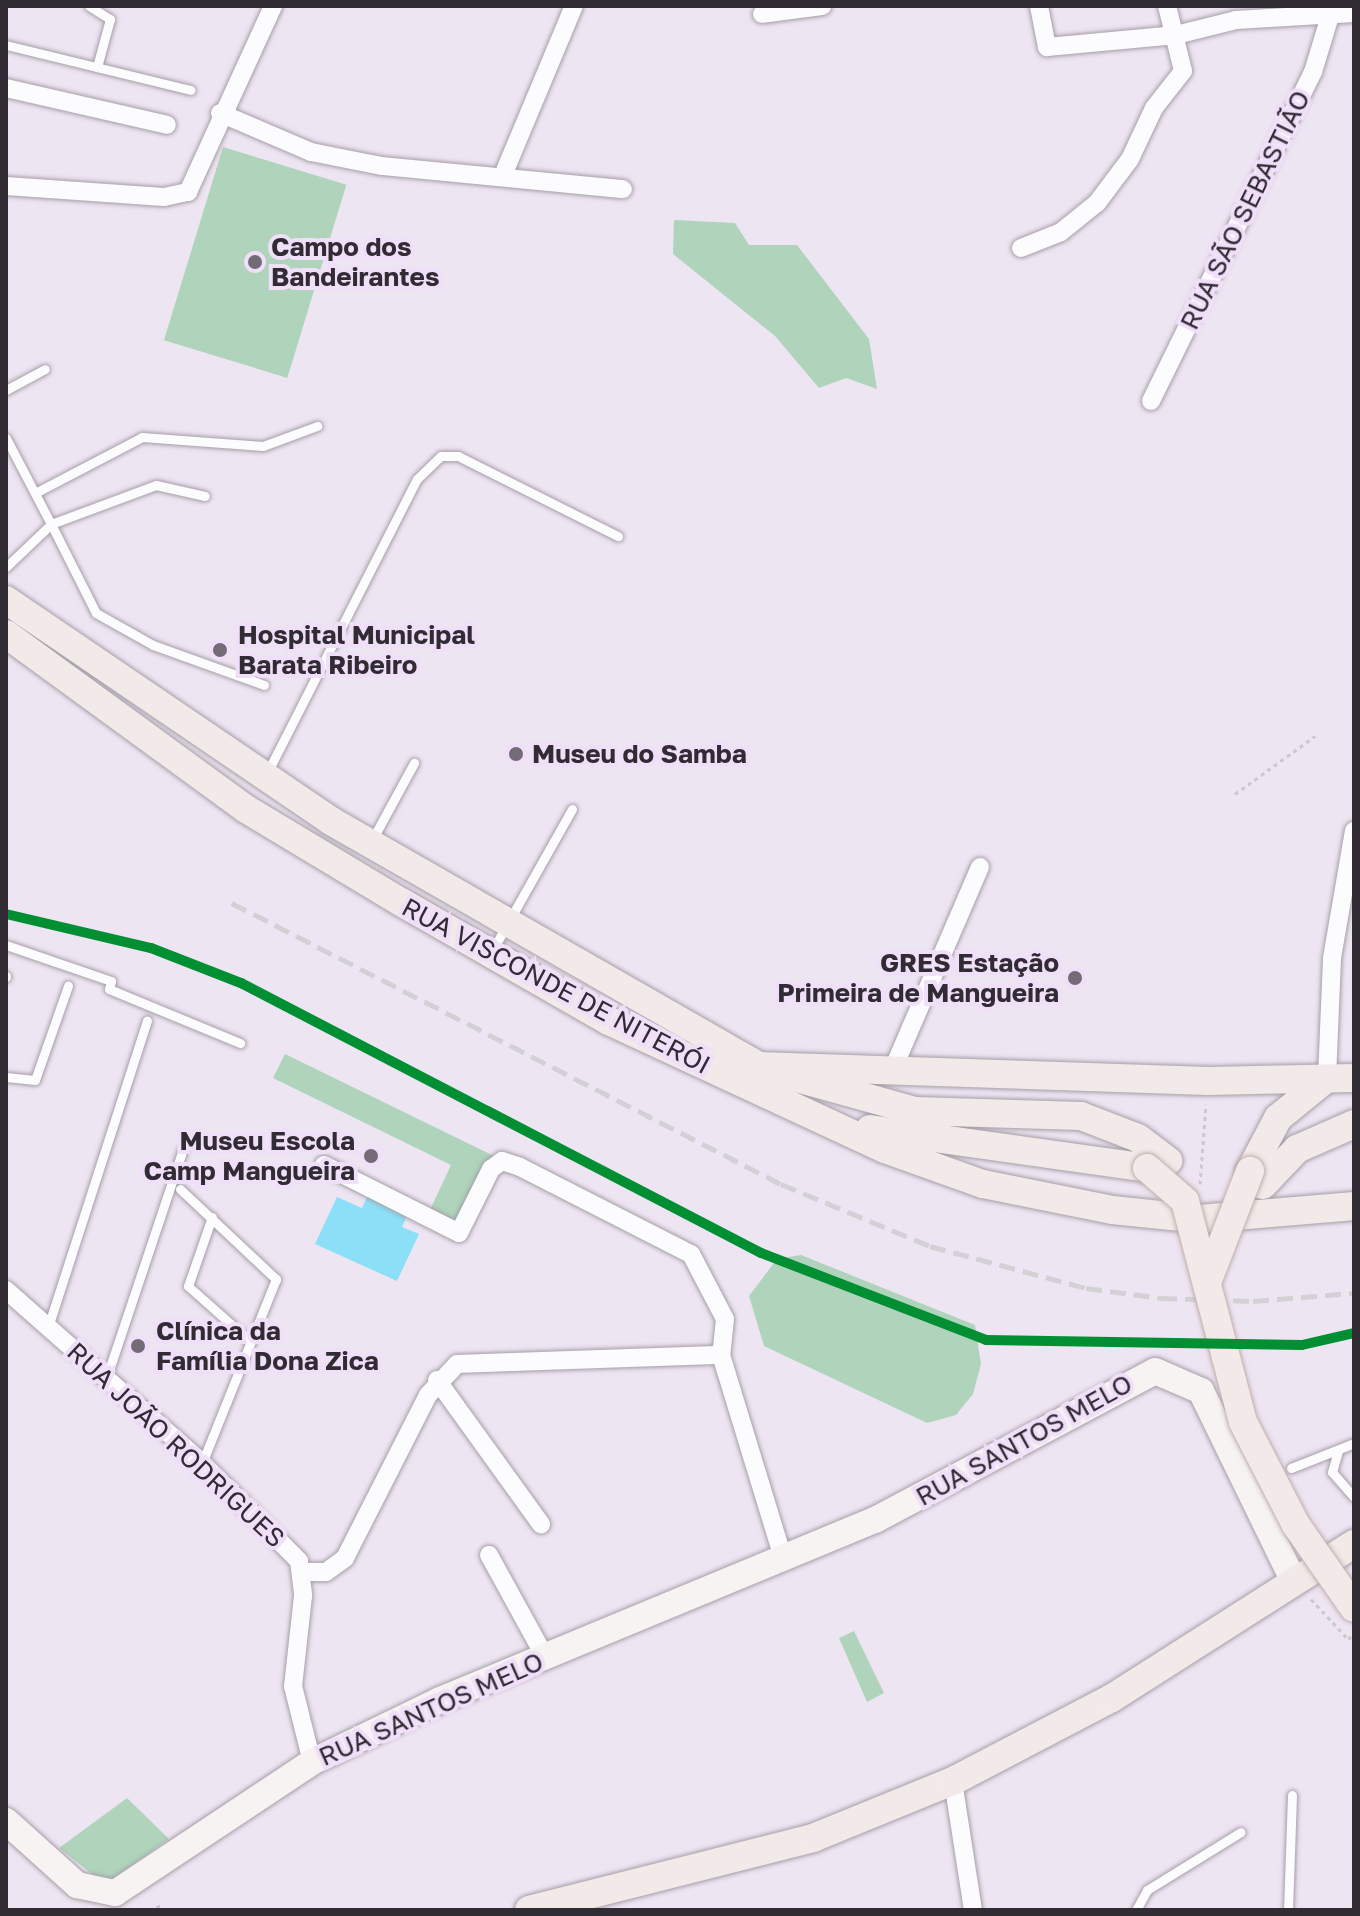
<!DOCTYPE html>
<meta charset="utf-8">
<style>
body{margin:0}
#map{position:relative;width:1360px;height:1916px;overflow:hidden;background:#eee5f2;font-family:"Golos Text",sans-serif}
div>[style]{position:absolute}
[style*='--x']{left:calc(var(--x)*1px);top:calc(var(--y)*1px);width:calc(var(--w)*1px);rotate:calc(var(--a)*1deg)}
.green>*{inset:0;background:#afd4bb;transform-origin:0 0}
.water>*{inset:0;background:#8bdff6}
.path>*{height:3px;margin-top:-1.5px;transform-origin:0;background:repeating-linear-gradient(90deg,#ccc8ce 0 4px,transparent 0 8px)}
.roads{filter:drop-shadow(0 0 2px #a59fa8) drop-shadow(0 0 2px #a59fa8)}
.service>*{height:9px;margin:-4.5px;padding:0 4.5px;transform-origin:4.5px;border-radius:4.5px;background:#fcfbfd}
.minor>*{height:18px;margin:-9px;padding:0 9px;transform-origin:9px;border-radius:9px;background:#fcfbfd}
.secondary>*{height:26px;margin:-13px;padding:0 13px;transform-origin:13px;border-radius:13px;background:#f7f3f3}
.primary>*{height:28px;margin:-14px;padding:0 14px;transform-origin:14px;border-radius:14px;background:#f2eae8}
.rail>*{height:5px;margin-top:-2.5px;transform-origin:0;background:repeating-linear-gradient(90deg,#d4d1d6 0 16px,transparent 0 24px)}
.bridges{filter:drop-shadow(0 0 2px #beaead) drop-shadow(0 0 2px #beaead)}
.primary-bridge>*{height:28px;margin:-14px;padding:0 14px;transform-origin:14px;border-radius:14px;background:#f2eae8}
.metro-1>*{height:10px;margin:-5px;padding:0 5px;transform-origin:5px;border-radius:5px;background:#028f34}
.dots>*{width:22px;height:22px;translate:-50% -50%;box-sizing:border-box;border:4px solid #f0dff8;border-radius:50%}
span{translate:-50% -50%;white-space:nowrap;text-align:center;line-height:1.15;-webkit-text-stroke:8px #f0dff8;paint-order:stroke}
.street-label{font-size:26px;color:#312b34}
.poi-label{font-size:26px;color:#312b34;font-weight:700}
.left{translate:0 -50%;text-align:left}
.right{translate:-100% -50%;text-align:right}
.frame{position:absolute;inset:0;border:8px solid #312b34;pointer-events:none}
</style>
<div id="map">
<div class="green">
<div style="left:223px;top:147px;width:129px;height:202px;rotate:17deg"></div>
<div style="clip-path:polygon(674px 220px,735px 223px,749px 245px,797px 245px,869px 339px,877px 389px,846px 378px,819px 388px,775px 336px,673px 254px)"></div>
<div style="clip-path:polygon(285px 1054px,496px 1157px,462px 1226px,430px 1210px,451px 1165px,273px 1078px)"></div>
<div style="clip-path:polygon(801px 1255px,975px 1325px,981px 1364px,973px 1394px,956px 1415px,927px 1423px,764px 1346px,749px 1296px,777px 1259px)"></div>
<div style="clip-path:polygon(854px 1631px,884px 1693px,867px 1702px,839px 1638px)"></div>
<div style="clip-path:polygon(127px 1798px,169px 1839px,105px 1884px,59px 1848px)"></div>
</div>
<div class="water">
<div style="clip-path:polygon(369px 1193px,409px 1211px,402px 1227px,419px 1234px,397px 1281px,315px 1244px,337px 1197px,362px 1208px)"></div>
</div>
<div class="path">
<div style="--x:1235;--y:794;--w:99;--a:-35.9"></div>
<div style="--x:1200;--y:1184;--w:80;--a:-85.7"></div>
<div style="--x:1311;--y:1599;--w:54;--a:47.2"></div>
<div style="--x:1348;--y:1639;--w:7;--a:-34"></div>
<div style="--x:156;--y:1907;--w:7;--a:-16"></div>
</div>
<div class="roads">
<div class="service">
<div style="--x:89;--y:6;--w:25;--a:32"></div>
<div style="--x:110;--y:19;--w:50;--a:105.2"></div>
<div style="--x:6;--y:45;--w:190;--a:13.7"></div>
<div style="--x:6;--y:390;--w:44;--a:-28.3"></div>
<div style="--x:6;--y:438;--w:97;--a:62.4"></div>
<div style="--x:51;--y:524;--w:112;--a:-20.4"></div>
<div style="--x:156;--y:485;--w:50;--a:12.7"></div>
<div style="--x:35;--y:493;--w:121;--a:-27.6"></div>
<div style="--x:142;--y:437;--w:121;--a:4.3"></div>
<div style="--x:263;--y:446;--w:58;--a:-20.3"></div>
<div style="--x:6;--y:567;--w:62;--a:-43.7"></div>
<div style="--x:51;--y:524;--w:100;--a:63.2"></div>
<div style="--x:96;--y:613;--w:65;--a:29.3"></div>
<div style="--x:153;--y:645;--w:118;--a:19.8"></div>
<div style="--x:267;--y:773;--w:330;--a:-63"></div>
<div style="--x:417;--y:479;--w:33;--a:-44"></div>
<div style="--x:441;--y:456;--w:17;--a:0"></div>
<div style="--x:458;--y:456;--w:179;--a:26.6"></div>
<div style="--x:372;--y:840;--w:88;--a:-61.4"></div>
<div style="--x:6;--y:945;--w:111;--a:18.9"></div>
<div style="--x:111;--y:981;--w:8;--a:104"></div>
<div style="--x:109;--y:989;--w:142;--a:22.4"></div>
<div style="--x:492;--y:951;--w:163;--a:-60.6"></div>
<div style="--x:6;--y:977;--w:1;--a:-90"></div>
<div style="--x:6;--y:1077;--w:29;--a:6"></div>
<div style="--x:35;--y:1080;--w:100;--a:-70.7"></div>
<div style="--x:180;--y:1189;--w:132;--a:43.2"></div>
<div style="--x:276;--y:1279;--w:198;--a:111.9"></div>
<div style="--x:212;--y:1217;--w:73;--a:109.2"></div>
<div style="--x:188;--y:1286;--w:83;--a:41.6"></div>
<div style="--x:48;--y:1327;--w:322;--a:-72.1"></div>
<div style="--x:106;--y:1379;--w:243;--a:-71.5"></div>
<div style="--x:1338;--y:1451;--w:22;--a:106"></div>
<div style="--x:1332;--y:1472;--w:33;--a:49"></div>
<div style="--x:1291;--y:1468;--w:68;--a:-21.6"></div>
<div style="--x:1136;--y:1910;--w:23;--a:-61"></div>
<div style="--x:1147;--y:1890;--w:110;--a:-31.7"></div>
<div style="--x:1288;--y:1910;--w:115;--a:-88"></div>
</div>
<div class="minor">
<div style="--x:1039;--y:6;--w:42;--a:79"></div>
<div style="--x:1047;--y:47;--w:130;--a:-5.3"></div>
<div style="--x:1176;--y:35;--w:62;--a:-14"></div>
<div style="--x:1236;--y:20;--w:118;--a:-3.4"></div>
<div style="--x:762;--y:14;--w:61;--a:-7.6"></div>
<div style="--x:6;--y:88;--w:165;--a:12.9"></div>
<div style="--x:220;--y:113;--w:99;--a:23.2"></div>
<div style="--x:311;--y:152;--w:72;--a:11.2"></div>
<div style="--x:382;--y:166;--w:242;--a:5.5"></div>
<div style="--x:504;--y:173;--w:181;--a:-67.3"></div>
<div style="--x:6;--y:186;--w:158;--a:4"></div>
<div style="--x:164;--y:197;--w:25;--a:-12"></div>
<div style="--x:188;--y:192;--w:205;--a:-65.4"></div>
<div style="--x:1021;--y:248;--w:43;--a:-21.8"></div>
<div style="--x:1061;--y:232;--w:46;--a:-38.9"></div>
<div style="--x:1097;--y:203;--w:55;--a:-53.1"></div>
<div style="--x:1130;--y:159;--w:56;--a:-64.8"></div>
<div style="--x:1154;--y:108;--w:47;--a:-51.9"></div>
<div style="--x:1183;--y:71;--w:67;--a:-103.8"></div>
<div style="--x:1151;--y:401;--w:367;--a:-63.8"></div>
<div style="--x:1313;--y:72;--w:59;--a:-73.1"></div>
<div style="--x:893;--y:1069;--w:220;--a:-66.7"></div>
<div style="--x:1327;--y:1078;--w:120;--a:-87.6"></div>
<div style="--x:1332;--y:958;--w:129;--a:-80.2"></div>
<div style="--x:324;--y:1165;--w:151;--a:26.7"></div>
<div style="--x:459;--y:1233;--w:72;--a:-63.4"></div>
<div style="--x:491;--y:1169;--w:14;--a:-36"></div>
<div style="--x:502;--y:1161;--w:19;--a:18"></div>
<div style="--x:520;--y:1167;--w:192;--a:27"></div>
<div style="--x:691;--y:1254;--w:73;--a:62.4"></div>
<div style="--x:725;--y:1319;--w:36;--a:96"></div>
<div style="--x:6;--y:1290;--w:261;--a:41.4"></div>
<div style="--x:202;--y:1463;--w:138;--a:45.3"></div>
<div style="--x:299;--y:1561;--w:35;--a:83"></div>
<div style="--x:303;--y:1596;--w:91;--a:96.3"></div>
<div style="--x:293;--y:1686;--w:78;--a:76"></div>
<div style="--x:721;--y:1355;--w:212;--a:73"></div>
<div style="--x:437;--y:1380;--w:178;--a:54.2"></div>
<div style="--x:489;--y:1555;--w:116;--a:61.2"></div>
<div style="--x:304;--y:1572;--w:22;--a:0"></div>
<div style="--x:326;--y:1572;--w:24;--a:-36"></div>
<div style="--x:345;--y:1558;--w:183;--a:-63"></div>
<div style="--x:428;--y:1395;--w:42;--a:-46.9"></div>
<div style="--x:457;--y:1364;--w:264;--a:-2"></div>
<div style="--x:953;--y:1781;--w:131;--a:81.2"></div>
</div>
<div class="secondary">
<div style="--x:6;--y:1821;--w:96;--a:42"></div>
<div style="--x:77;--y:1885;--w:39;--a:12"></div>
<div style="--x:115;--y:1893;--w:237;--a:-33.6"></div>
<div style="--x:312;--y:1762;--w:142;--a:-25.8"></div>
<div style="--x:440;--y:1700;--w:471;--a:-22.5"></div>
<div style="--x:875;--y:1520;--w:317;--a:-28"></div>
<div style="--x:1155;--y:1371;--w:50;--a:23.5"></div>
<div style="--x:1201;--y:1391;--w:212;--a:64"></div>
</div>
<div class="primary">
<div style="--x:6;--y:600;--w:393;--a:34.2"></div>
<div style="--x:331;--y:821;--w:492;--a:29.8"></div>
<div style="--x:758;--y:1066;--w:450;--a:1.9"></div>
<div style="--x:1208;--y:1081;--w:146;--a:-1.2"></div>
<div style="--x:6;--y:634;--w:297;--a:36.1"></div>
<div style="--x:246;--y:809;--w:181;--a:31"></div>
<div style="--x:401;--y:902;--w:240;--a:29.8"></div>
<div style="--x:609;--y:1021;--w:304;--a:24.9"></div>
<div style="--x:885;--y:1149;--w:104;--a:19.7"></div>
<div style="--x:983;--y:1184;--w:132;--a:11.4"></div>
<div style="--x:1112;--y:1210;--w:87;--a:5.9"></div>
<div style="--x:1199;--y:1219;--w:156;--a:-4.8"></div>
<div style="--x:782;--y:1074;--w:138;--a:15.5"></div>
<div style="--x:915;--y:1111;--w:166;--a:1.7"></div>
<div style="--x:1081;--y:1116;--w:61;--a:21.1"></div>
<div style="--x:1138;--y:1138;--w:38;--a:37"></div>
<div style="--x:870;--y:1129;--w:280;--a:8"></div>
<div style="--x:1250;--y:1171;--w:60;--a:-62.2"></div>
<div style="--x:1278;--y:1118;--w:63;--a:-39.2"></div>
<div style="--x:1263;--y:1185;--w:50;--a:-46.6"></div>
<div style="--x:1297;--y:1149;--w:62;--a:-23.7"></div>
<div style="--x:529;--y:1910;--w:293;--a:-14.2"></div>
<div style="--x:813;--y:1838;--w:151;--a:-22.2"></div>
<div style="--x:953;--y:1781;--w:179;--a:-27.6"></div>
<div style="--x:1112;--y:1698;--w:287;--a:-32.5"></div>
</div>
</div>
<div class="rail">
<div style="--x:232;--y:903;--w:617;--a:27.11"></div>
<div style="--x:781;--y:1184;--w:161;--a:22.6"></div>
<div style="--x:930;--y:1246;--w:162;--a:15.1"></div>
<div style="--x:1086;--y:1288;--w:76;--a:7.6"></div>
<div style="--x:1161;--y:1298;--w:92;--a:1.9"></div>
<div style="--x:1253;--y:1301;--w:101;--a:-4.5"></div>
</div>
<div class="bridges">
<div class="primary-bridge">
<div style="--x:1147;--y:1168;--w:50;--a:41"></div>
<div style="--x:1185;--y:1201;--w:228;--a:75.3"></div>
<div style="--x:1243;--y:1422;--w:116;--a:62.8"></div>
<div style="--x:1296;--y:1525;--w:101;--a:55.1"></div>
<div style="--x:1208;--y:1280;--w:117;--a:-68.9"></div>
</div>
</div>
<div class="metro-1">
<div style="--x:6;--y:914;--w:149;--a:13.2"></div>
<div style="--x:151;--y:948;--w:97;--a:21.3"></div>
<div style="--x:241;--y:983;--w:586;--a:27.44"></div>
<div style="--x:761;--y:1253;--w:241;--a:21.1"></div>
<div style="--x:986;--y:1340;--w:316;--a:0.9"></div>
<div style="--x:1302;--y:1345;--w:53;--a:-13"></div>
</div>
<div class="dots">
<div style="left:255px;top:262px;background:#736c76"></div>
<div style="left:220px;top:650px;background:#736c76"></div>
<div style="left:516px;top:754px;background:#736c76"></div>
<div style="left:1075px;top:978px;background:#736c76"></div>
<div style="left:371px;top:1156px;background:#736c76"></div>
<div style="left:138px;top:1346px;background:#736c76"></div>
</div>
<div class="street-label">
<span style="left:1245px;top:210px;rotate:-64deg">RUA SÃO SEBASTIÃO</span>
<span style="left:556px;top:986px;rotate:28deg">RUA VISCONDE DE NITERÓI</span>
<span style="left:1024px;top:1440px;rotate:-29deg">RUA SANTOS MELO</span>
<span style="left:176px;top:1445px;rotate:43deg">RUA JOÃO RODRIGUES</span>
<span style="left:431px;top:1709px;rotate:-24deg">RUA SANTOS MELO</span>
</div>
<div class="poi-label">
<span class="left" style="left:271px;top:262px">Campo dos<br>Bandeirantes</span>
<span class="left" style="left:238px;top:650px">Hospital Municipal<br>Barata Ribeiro</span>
<span class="left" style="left:532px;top:754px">Museu do Samba</span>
<span class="right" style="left:1059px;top:978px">GRES Estação<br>Primeira de Mangueira</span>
<span class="right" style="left:355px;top:1156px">Museu Escola<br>Camp Mangueira</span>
<span class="left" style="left:156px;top:1346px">Clínica da<br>Família Dona Zica</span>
</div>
<div class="frame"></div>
</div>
